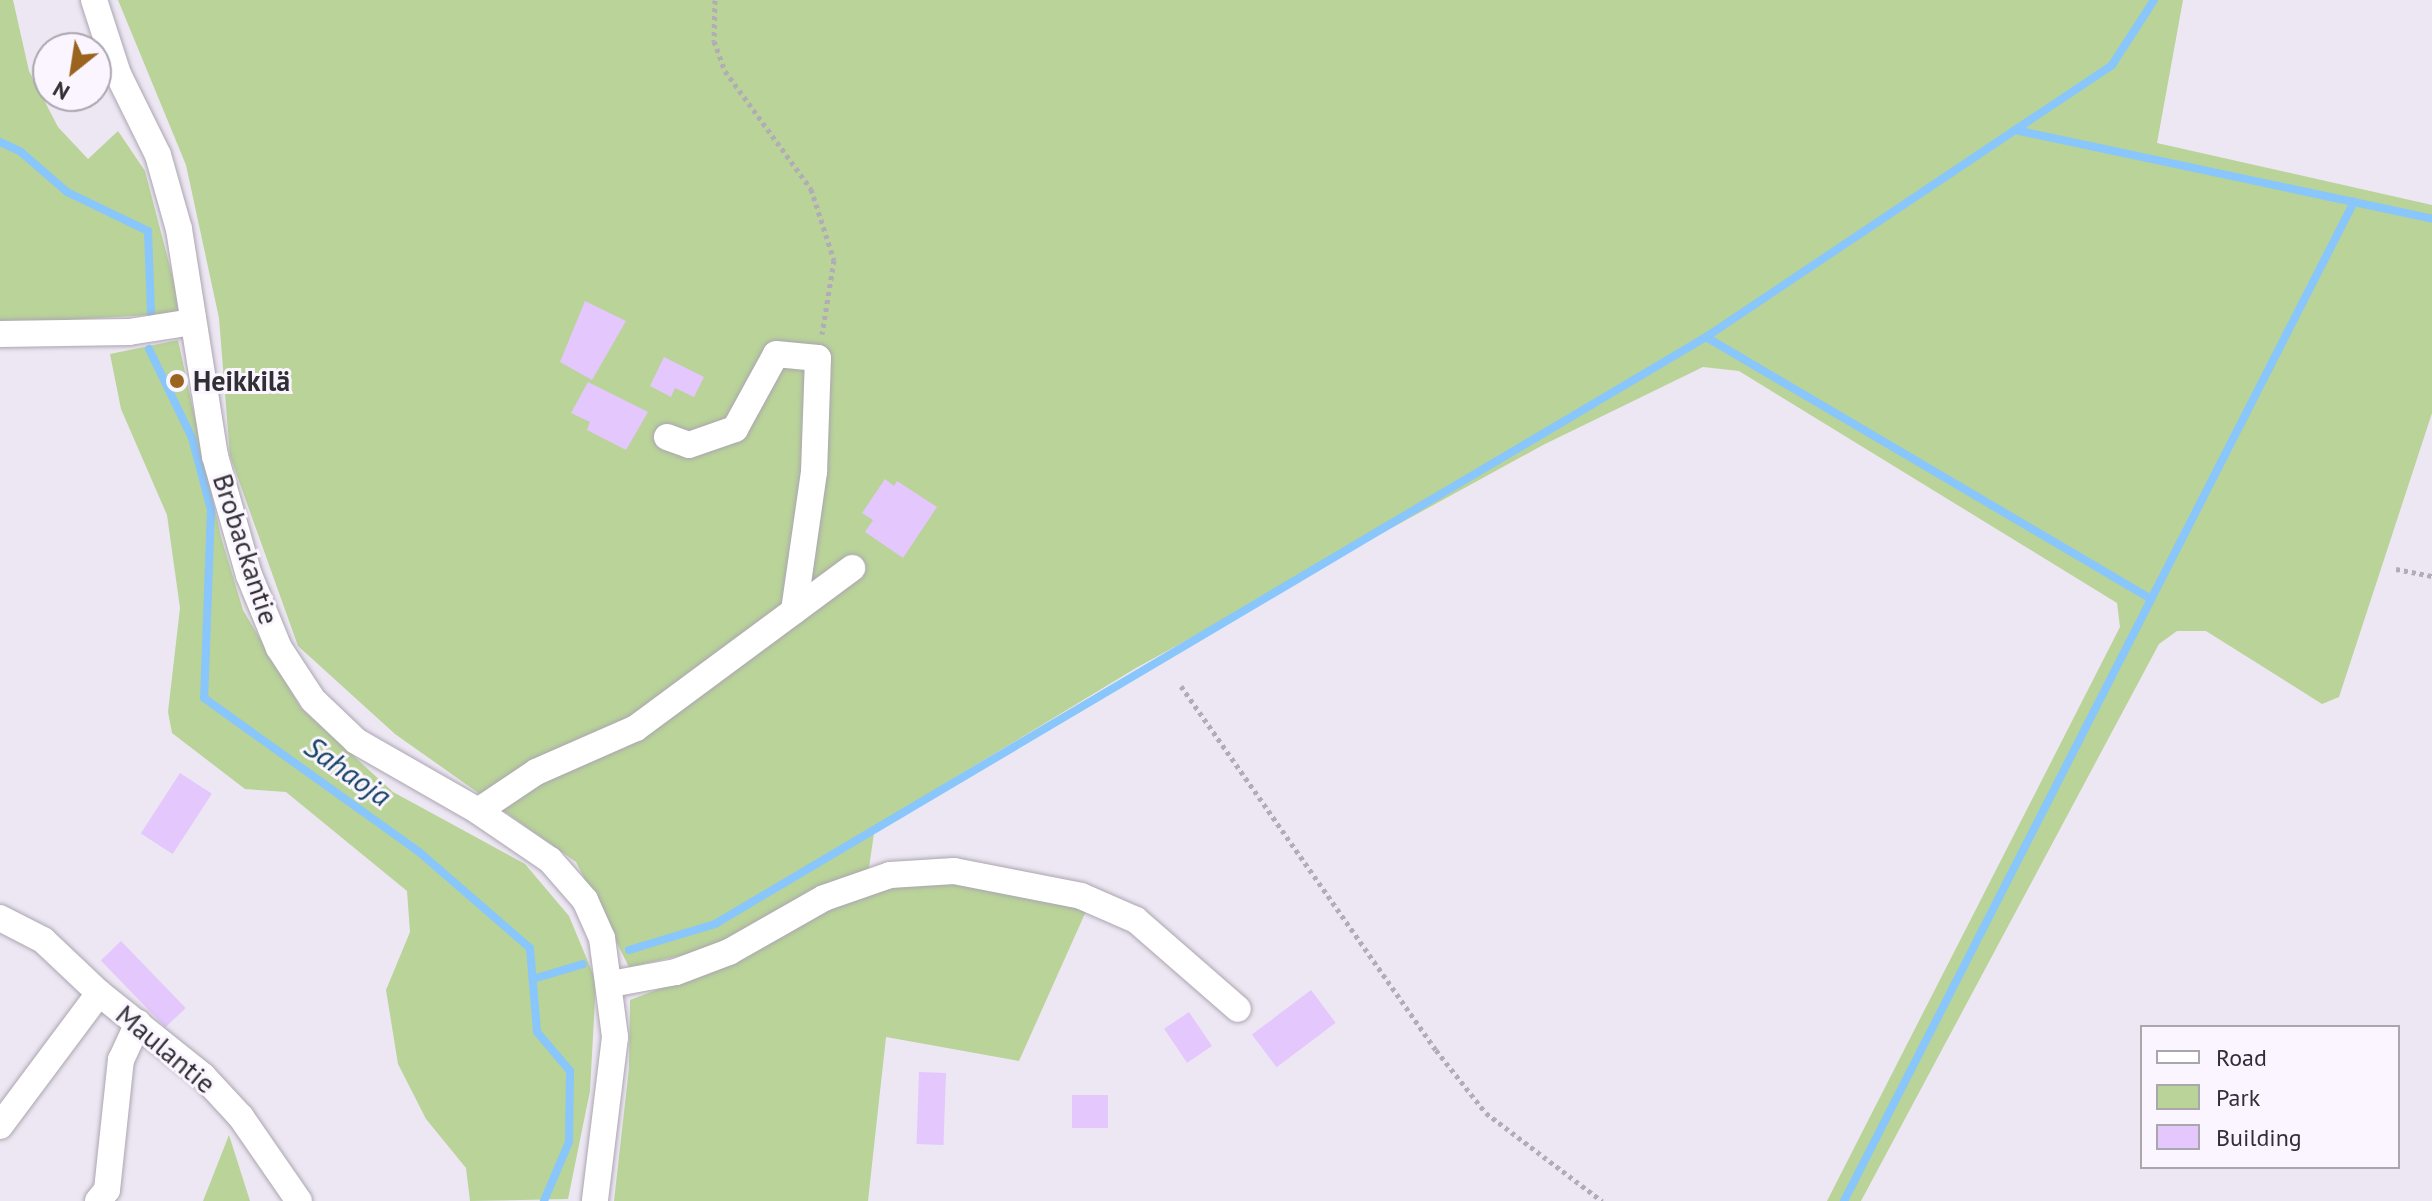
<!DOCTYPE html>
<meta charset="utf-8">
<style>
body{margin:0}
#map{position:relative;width:2432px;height:1201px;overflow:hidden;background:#ede7f3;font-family:"PT Sans",sans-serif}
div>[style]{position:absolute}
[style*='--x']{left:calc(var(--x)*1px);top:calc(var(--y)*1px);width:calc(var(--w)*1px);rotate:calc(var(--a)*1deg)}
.green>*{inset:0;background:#b9d399}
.stream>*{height:8px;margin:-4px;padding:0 4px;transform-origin:4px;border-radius:4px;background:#88c6fb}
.building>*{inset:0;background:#e3c7fd;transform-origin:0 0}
.path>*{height:5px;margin-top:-2.5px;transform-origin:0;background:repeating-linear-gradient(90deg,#b1acb6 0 4px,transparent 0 8px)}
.roads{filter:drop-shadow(0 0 2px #aba5b0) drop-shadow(0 0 2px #aba5b0)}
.minor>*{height:26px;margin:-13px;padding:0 13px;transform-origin:13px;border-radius:13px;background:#fff}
.dots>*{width:22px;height:22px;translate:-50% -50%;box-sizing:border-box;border:4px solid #faf5ff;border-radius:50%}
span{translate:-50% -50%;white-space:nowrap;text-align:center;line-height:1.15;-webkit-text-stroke:6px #faf5ff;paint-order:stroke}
.poi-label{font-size:28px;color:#322f34;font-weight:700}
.left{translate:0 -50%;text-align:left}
.street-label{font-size:28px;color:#322f34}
.water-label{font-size:30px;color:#154265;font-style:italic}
.legend{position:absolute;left:2140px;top:1025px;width:260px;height:144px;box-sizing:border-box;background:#faf5ff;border:2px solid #aaa6ae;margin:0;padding:10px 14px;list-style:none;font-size:24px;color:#322f34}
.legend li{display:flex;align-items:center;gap:16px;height:40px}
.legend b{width:40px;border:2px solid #aaa6ae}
.north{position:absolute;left:32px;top:32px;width:80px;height:80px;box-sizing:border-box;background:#faf5ff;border:2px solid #aaa6ae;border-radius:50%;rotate:210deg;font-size:22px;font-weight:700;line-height:32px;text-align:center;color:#322f34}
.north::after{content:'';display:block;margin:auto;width:28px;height:36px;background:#9a631e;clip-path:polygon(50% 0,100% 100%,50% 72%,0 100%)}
</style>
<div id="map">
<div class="green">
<div style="clip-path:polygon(0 0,13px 0,29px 71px,58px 127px,88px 159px,118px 131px,145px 171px,182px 313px,0 324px)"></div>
<div style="clip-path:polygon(118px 0,2183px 0,2157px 143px,2432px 205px,2432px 413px,2339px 697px,2322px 704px,2206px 631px,2177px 631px,2159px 644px,1861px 1201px,1827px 1201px,2120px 627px,2117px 603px,1739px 371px,1703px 367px,1543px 445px,1136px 668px,875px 826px,869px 868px,702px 951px,629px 967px,576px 862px,395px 734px,298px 646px,230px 456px,219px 318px,186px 165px)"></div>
<div style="clip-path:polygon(178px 340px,221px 537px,243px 610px,301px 708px,393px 792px,525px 864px,569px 916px,596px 981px,590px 1091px,568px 1199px,470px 1201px,466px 1168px,426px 1119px,398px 1064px,386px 990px,410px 932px,407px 891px,286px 792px,245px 789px,172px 733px,168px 712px,180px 608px,167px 515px,121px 409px,110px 354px)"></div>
<div style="clip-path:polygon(959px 882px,1087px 909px,1019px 1061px,886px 1037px,868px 1201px,614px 1201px,629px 1068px,630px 1000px,724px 964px,841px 902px,898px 887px)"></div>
<div style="clip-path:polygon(229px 1135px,250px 1201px,203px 1201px)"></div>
</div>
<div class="stream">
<div style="--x:2015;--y:130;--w:426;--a:12"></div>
<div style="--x:0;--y:142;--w:23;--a:25"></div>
<div style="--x:21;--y:152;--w:61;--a:41"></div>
<div style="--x:67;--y:192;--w:90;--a:25.7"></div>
<div style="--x:148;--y:231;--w:82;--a:87.9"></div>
<div style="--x:1706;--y:337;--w:516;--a:30.49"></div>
<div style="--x:149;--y:349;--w:99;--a:64.2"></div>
<div style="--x:192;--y:438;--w:74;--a:75.2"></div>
<div style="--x:211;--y:510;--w:188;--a:92.1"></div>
<div style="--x:204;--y:698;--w:263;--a:35.6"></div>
<div style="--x:418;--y:851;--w:148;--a:40.9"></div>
<div style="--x:530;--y:948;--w:84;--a:85.2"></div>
<div style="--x:537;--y:1032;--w:51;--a:49.8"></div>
<div style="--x:570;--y:1071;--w:71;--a:90.8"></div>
<div style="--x:569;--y:1142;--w:64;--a:113"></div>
<div style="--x:629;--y:950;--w:90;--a:-16.8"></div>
<div style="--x:715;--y:924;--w:1152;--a:-30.64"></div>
<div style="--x:1706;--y:337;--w:489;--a:-33.8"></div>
<div style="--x:2112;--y:65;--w:77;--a:-57.1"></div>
<div style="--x:533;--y:979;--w:52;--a:-16.7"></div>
<div style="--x:1844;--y:1201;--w:1122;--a:-62.96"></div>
</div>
<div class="building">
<div style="clip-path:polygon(585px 301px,626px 321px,592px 380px,560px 362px)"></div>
<div style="clip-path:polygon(664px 357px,704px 377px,694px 397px,675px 388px,671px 397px,650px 386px)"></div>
<div style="clip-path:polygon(588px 382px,648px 412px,626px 450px,587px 430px,590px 422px,571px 413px)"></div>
<div style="clip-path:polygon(885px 479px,894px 486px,897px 481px,937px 507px,903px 558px,865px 532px,873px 520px,862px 513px)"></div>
<div style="left:180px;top:773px;width:38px;height:72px;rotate:33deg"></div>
<div style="left:121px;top:941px;width:93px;height:28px;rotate:46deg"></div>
<div style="left:1311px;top:990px;width:41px;height:74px;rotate:53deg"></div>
<div style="left:1189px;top:1012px;width:41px;height:30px;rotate:56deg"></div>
<div style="left:919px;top:1072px;width:27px;height:72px;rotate:2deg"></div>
<div style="left:1108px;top:1095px;width:33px;height:36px;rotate:90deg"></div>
</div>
<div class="path">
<div style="--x:715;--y:0;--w:41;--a:91.4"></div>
<div style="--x:714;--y:41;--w:32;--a:70"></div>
<div style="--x:725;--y:71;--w:146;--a:53.9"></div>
<div style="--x:811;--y:189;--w:75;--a:72.1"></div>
<div style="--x:834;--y:260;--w:75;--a:99.2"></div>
<div style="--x:2396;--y:569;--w:37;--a:11"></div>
<div style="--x:1181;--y:686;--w:444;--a:55"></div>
<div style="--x:1436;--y:1050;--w:80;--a:51.6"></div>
<div style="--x:1486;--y:1113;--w:146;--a:37.2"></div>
</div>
<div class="roads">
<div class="minor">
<div style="--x:94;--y:0;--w:78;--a:72"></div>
<div style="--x:118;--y:74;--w:90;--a:63.7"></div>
<div style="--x:158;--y:155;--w:77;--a:74.2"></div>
<div style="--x:179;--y:229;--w:230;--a:81"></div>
<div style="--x:215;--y:456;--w:124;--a:74.1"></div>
<div style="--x:249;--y:575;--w:79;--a:67.7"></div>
<div style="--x:279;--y:648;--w:62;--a:56.8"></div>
<div style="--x:313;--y:700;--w:59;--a:43.6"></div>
<div style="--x:356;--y:741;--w:141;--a:29.8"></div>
<div style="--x:478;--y:811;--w:87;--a:34.2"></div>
<div style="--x:550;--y:860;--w:53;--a:48.8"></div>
<div style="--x:585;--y:900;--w:42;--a:65.9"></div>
<div style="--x:602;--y:938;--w:100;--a:82.5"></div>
<div style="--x:615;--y:1037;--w:165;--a:97"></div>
<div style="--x:0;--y:334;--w:129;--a:-0.9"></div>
<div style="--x:129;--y:332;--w:65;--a:-8.9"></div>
<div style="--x:667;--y:437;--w:23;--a:20"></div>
<div style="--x:689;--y:445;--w:49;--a:-19.2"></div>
<div style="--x:735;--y:429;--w:85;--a:-61.3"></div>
<div style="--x:776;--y:354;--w:42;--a:5.4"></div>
<div style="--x:818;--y:358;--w:114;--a:92"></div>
<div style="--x:814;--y:472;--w:140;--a:98.2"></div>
<div style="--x:478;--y:811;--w:70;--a:-33.9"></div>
<div style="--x:536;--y:772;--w:109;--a:-23.7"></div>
<div style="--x:636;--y:728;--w:269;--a:-36.5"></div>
<div style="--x:0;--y:918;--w:48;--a:27.1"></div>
<div style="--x:43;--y:940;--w:77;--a:43.4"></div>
<div style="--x:99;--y:993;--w:133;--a:38.6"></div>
<div style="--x:203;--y:1076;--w:56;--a:47.2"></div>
<div style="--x:241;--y:1117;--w:102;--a:55.4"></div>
<div style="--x:611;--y:984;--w:66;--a:-10.5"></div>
<div style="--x:676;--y:972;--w:57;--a:-20.7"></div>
<div style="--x:729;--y:952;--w:109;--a:-29.6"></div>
<div style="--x:824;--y:898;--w:70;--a:-19.2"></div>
<div style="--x:890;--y:875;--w:64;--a:-3.6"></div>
<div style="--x:954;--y:871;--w:129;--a:11.1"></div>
<div style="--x:1081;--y:896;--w:60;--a:23.6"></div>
<div style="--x:1136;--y:920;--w:135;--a:41.1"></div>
<div style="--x:0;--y:1126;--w:166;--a:-53.3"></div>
<div style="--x:98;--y:1201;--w:14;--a:-51"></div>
<div style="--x:107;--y:1190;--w:131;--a:-83.9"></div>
<div style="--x:121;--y:1060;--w:41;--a:-65.3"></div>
</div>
</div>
<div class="dots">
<div style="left:177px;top:381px;background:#9a631e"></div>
</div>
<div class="poi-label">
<span class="left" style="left:193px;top:381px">Heikkilä</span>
</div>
<div class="street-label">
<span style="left:246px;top:549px;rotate:72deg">Brobackantie</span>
<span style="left:166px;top:1049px;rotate:40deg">Maulantie</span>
</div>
<div class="water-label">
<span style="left:348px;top:771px;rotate:35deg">Sahaoja</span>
</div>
<ul class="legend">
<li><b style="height:10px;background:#fff"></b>Road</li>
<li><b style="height:22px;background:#b9d399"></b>Park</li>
<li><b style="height:22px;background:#e3c7fd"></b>Building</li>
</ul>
<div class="north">N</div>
</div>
